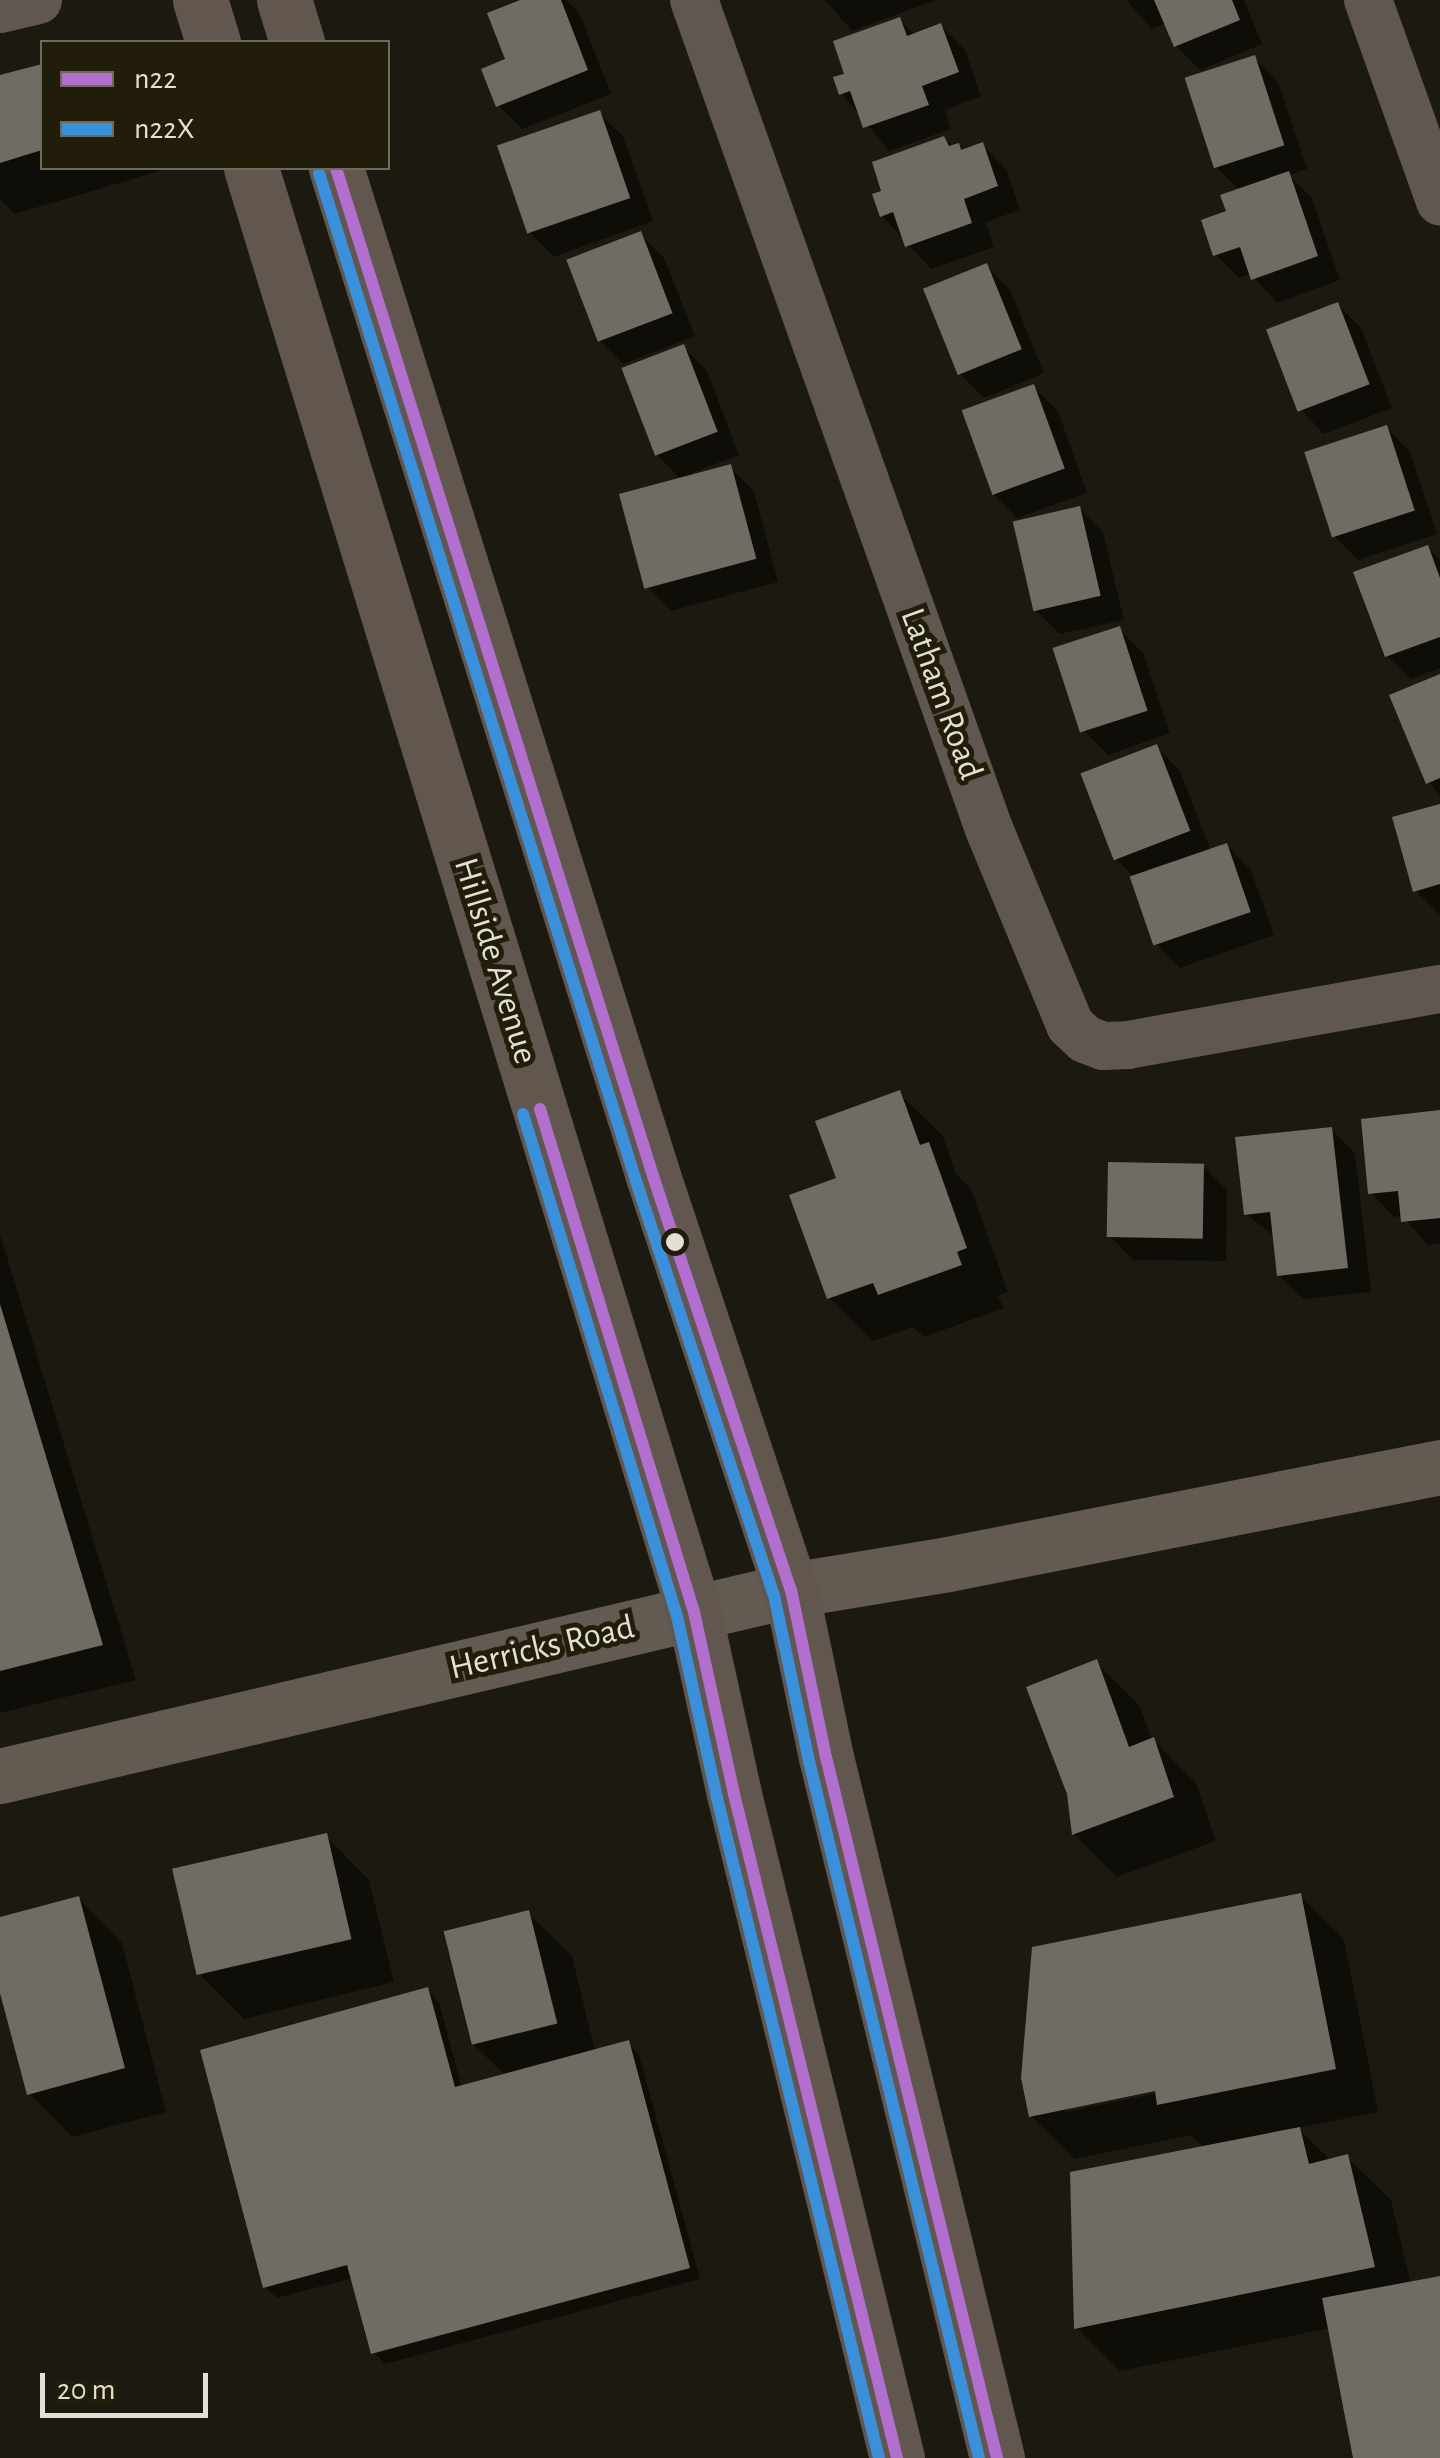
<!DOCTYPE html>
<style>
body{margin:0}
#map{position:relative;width:1440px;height:2458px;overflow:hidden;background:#1c1a10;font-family:"Alegreya Sans",sans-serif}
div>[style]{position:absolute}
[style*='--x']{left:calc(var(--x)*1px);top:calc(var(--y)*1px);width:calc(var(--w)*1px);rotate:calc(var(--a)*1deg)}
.shadow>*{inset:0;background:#0007}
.building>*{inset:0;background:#716c63;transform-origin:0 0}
.street>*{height:48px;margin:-24px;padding:0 24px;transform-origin:24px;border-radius:24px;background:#615751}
.secondary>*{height:55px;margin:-27.5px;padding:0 27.5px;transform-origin:27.5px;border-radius:27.5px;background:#635a52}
.primary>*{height:55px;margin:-27.5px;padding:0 27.5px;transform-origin:27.5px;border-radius:27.5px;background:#62574f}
.bus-1>*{height:12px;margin:-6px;padding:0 6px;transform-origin:6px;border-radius:6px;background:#b36fd0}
.bus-2>*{height:12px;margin:-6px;padding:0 6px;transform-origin:6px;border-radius:6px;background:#3a90db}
.dots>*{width:28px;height:28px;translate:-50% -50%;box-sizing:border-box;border:5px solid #221d0a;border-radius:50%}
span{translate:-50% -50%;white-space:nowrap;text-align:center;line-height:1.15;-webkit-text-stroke:10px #221d0a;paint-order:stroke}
.street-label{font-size:35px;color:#e2dfd3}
.legend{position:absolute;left:40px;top:40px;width:350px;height:130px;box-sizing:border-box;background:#221d0a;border:2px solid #6f6b5a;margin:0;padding:12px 18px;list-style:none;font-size:30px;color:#e2dfd3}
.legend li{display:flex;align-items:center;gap:20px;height:50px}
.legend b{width:50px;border:2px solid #6f6b5a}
.scale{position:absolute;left:40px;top:2373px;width:168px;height:45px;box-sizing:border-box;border:5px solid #e2dfd3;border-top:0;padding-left:12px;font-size:30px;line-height:35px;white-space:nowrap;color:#e2dfd3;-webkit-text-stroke:8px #221d0a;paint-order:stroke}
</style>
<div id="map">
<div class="shadow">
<div style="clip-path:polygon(527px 0,566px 0,579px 12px,611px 94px,522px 129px,498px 105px)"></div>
<div style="clip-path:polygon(825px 0,936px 0,852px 31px)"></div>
<div style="clip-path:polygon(1126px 0,1244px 0,1262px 44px,1200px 70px,1176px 46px,1166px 23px,1152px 29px)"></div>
<div style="clip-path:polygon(900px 20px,915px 35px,941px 26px,965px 50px,981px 96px,945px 110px,951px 129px,889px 151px,842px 94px,847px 75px)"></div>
<div style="clip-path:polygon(1254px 58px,1278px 82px,1307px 169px,1289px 175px,1312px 198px,1340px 280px,1277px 303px,1251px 274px,1239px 278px,1216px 255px,1240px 191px,1216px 167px)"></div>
<div style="clip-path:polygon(42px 66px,42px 168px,166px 169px,15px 214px,0 199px,0 77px)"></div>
<div style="clip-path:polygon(599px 113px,623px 136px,653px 221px,554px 257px,530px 233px)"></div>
<div style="clip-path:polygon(944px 139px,964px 152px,982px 145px,1006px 169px,1020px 210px,986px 222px,994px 247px,931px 269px,882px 216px)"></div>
<div style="clip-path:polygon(640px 234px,664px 258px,695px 336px,623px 364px,599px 340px)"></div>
<div style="clip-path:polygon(987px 266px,1010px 290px,1044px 373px,984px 398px,960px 374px)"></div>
<div style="clip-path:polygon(1338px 305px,1361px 328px,1392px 408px,1324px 434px,1301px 410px)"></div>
<div style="clip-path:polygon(683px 347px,707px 371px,739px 455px,692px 473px,693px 477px,730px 467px,754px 491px,778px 582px,671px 611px,648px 587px,682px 480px,656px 454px)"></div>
<div style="clip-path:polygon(1034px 387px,1058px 411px,1087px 493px,1017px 518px,993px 494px)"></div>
<div style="clip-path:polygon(1387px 428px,1410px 452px,1437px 534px,1358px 560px,1334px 536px)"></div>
<div style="clip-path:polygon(1079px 508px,1103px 532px,1124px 620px,1060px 634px,1036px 611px)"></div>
<div style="clip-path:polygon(1427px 547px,1440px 560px,1440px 668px,1411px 679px,1387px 656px)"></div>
<div style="clip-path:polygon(1119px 629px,1143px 653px,1170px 733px,1108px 755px,1084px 731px)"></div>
<div style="clip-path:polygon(1440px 677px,1440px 795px,1428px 782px)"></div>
<div style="clip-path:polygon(1157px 747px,1180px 771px,1211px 851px,1227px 846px,1251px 870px,1274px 935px,1180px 968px,1156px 944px,1135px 878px,1116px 859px)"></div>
<div style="clip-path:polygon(1440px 806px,1440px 914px,1439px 914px,1415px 890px)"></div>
<div style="clip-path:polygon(899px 1093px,943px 1136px,956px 1174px,971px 1189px,1008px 1292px,998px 1296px,1004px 1308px,924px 1337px,913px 1327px,873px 1341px,829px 1298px,839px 1180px)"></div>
<div style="clip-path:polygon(1440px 1113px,1440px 1243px,1427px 1245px,1403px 1216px,1394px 1217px,1371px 1193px)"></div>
<div style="clip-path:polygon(1331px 1129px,1355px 1153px,1371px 1292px,1303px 1299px,1279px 1275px,1275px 1237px,1246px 1214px)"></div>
<div style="clip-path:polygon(1203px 1166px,1227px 1190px,1226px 1261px,1133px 1260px,1110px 1236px)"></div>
<div style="clip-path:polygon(0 1234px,136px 1680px,0 1713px)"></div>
<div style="clip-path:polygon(1096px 1662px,1139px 1705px,1152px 1739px,1196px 1783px,1216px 1841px,1117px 1877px,1074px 1834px)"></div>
<div style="clip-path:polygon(326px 1836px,369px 1880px,394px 1982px,244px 2019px,201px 1976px)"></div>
<div style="clip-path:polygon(evenodd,1300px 1896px,1344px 1939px,1378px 2112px,1298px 2128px,1331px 2161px,1347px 2157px,1391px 2200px,1411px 2284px,1440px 2278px,1440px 2458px,1355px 2458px,1330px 2328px,1120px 2371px,1077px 2328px,1204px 2148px,1191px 2135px,1075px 2159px,1031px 2116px,1300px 1896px,1166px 2086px,1167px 2091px,1065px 2112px,1065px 2107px,1166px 2086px)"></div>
<div style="clip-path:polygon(79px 1899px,122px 1943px,166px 2112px,72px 2137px,29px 2093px,0 1983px,0 1920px)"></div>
<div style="clip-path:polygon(528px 1913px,572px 1956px,595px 2051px,628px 2043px,639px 2054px,700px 2279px,385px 2364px,374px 2353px,353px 2278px,277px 2298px,265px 2287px,428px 1990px,439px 2002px,462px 2088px,506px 2076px,474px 2045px)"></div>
</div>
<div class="building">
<div style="clip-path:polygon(520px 0,561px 0,588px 70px,496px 107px,481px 69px,505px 59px,487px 13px)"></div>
<div style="clip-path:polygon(1154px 0,1232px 0,1240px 20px,1174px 47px)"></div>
<div style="clip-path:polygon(900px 17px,907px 36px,941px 23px,959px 72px,922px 86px,929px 105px,863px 128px,850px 91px,839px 95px,833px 77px,844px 74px,833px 41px)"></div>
<div style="left:1255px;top:55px;width:95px;height:74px;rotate:72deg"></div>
<div style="clip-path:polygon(42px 64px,42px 150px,0 163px,0 75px)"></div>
<div style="left:600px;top:110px;width:93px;height:109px;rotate:71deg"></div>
<div style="clip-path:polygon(944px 136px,949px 146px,959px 143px,961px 150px,983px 142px,998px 186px,964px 199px,972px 223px,905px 247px,893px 212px,880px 217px,872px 194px,881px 191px,872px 162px)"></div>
<div style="clip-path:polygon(1289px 171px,1318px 256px,1251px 280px,1240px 247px,1213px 256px,1201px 220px,1226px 211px,1220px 195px)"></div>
<div style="left:641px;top:231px;width:88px;height:80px;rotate:69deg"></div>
<div style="left:987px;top:263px;width:93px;height:69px;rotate:68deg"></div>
<div style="left:1338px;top:302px;width:88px;height:77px;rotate:69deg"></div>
<div style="left:684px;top:344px;width:94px;height:67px;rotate:69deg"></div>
<div style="left:1034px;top:384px;width:90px;height:77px;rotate:70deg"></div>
<div style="left:1387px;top:425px;width:90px;height:87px;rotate:72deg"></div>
<div style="left:731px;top:464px;width:98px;height:116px;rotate:75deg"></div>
<div style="left:1080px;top:506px;width:92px;height:69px;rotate:77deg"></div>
<div style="clip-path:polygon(1428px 545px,1440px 578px,1440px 637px,1385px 657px,1353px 572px)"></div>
<div style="left:1120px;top:626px;width:89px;height:71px;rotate:72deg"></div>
<div style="clip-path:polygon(1440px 674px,1440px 778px,1426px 784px,1389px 695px)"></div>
<div style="left:1157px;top:744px;width:93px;height:82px;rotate:69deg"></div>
<div style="clip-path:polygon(1440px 804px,1440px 884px,1413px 892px,1392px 817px)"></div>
<div style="left:1227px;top:843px;width:73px;height:103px;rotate:71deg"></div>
<div style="clip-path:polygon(900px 1090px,920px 1145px,929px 1142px,967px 1248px,957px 1252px,962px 1265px,878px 1295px,873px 1283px,827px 1299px,789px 1195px,836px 1178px,815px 1121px)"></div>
<div style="clip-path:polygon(1440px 1110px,1440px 1218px,1401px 1222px,1398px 1191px,1368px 1194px,1361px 1119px)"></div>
<div style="clip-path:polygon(1332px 1127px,1348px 1268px,1277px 1276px,1270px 1212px,1244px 1215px,1235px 1137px)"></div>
<div style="left:1108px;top:1162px;width:96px;height:75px;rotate:1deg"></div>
<div style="clip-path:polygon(0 1304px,103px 1645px,0 1671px)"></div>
<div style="clip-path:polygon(1097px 1659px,1129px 1747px,1154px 1737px,1174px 1797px,1072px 1835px,1067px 1794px,1026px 1687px)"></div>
<div style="left:327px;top:1833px;width:109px;height:159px;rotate:77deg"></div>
<div style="clip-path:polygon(1301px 1893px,1336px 2069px,1157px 2105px,1155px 2091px,1029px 2117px,1021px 2078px,1032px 1947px)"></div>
<div style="clip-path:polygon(79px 1896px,125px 2068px,27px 2095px,0 1993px,0 1917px)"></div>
<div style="left:529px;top:1910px;width:117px;height:88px;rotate:76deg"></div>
<div style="clip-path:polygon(428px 1987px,455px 2087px,629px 2040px,690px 2268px,371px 2354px,347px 2265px,263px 2288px,200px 2050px)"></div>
<div style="clip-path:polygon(1300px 2127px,1309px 2164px,1348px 2154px,1375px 2267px,1074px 2329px,1070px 2172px)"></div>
<div style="clip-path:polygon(1440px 2276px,1440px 2458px,1353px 2458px,1322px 2298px)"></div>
</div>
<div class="street">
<div style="--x:694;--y:0;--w:880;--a:70.41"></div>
<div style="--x:989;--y:829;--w:212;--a:67.5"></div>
<div style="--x:1070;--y:1025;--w:21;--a:43"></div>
<div style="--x:1085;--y:1039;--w:19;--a:21"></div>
<div style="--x:1103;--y:1046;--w:25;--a:-2"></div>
<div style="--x:1128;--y:1045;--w:317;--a:-10.2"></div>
<div style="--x:1368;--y:0;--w:214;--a:70.3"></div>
<div style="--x:0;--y:9;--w:39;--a:-13"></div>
</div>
<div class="secondary">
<div style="--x:0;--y:1776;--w:813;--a:-13.23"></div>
<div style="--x:791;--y:1590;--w:159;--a:-9.4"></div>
<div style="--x:948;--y:1564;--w:501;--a:-11.15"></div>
</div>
<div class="primary">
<div style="--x:200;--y:0;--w:44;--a:72.8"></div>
<div style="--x:284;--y:0;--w:44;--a:72.8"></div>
<div style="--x:251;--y:168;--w:1510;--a:72.94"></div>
<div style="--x:694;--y:1612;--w:186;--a:77.6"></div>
<div style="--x:734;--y:1794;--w:684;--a:76.21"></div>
<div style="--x:336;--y:168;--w:1057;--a:72.54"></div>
<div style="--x:653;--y:1176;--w:436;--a:71.6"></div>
<div style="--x:791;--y:1590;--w:171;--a:78.2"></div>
<div style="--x:826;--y:1757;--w:722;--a:76.29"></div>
</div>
<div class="bus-1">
<div style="--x:336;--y:168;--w:1057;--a:72.54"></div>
<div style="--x:653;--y:1176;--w:436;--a:71.6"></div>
<div style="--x:791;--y:1590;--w:171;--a:78.2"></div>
<div style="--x:826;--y:1757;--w:722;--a:76.29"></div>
<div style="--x:540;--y:1109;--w:526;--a:72.98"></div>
<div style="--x:694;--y:1612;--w:186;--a:77.6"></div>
<div style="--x:734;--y:1794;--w:684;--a:76.21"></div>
</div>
<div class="bus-2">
<div style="--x:319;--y:173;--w:1057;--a:72.54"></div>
<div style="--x:636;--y:1181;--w:436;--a:71.6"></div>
<div style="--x:774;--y:1595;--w:170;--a:78.1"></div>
<div style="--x:809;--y:1761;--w:717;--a:76.29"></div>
<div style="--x:523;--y:1114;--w:525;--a:72.95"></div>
<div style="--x:677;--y:1616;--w:186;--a:77.6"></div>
<div style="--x:717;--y:1798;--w:680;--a:76.21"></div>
</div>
<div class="dots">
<div style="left:675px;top:1242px;background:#e2dfd3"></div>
</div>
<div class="street-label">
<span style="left:941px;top:694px;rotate:70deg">Latham Road</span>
<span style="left:495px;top:961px;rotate:73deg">Hillside Avenue</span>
<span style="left:542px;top:1648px;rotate:-13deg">Herricks Road</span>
</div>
<ul class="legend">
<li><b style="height:12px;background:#b36fd0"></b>n22</li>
<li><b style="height:12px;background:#3a90db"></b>n22X</li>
</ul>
<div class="scale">20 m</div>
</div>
